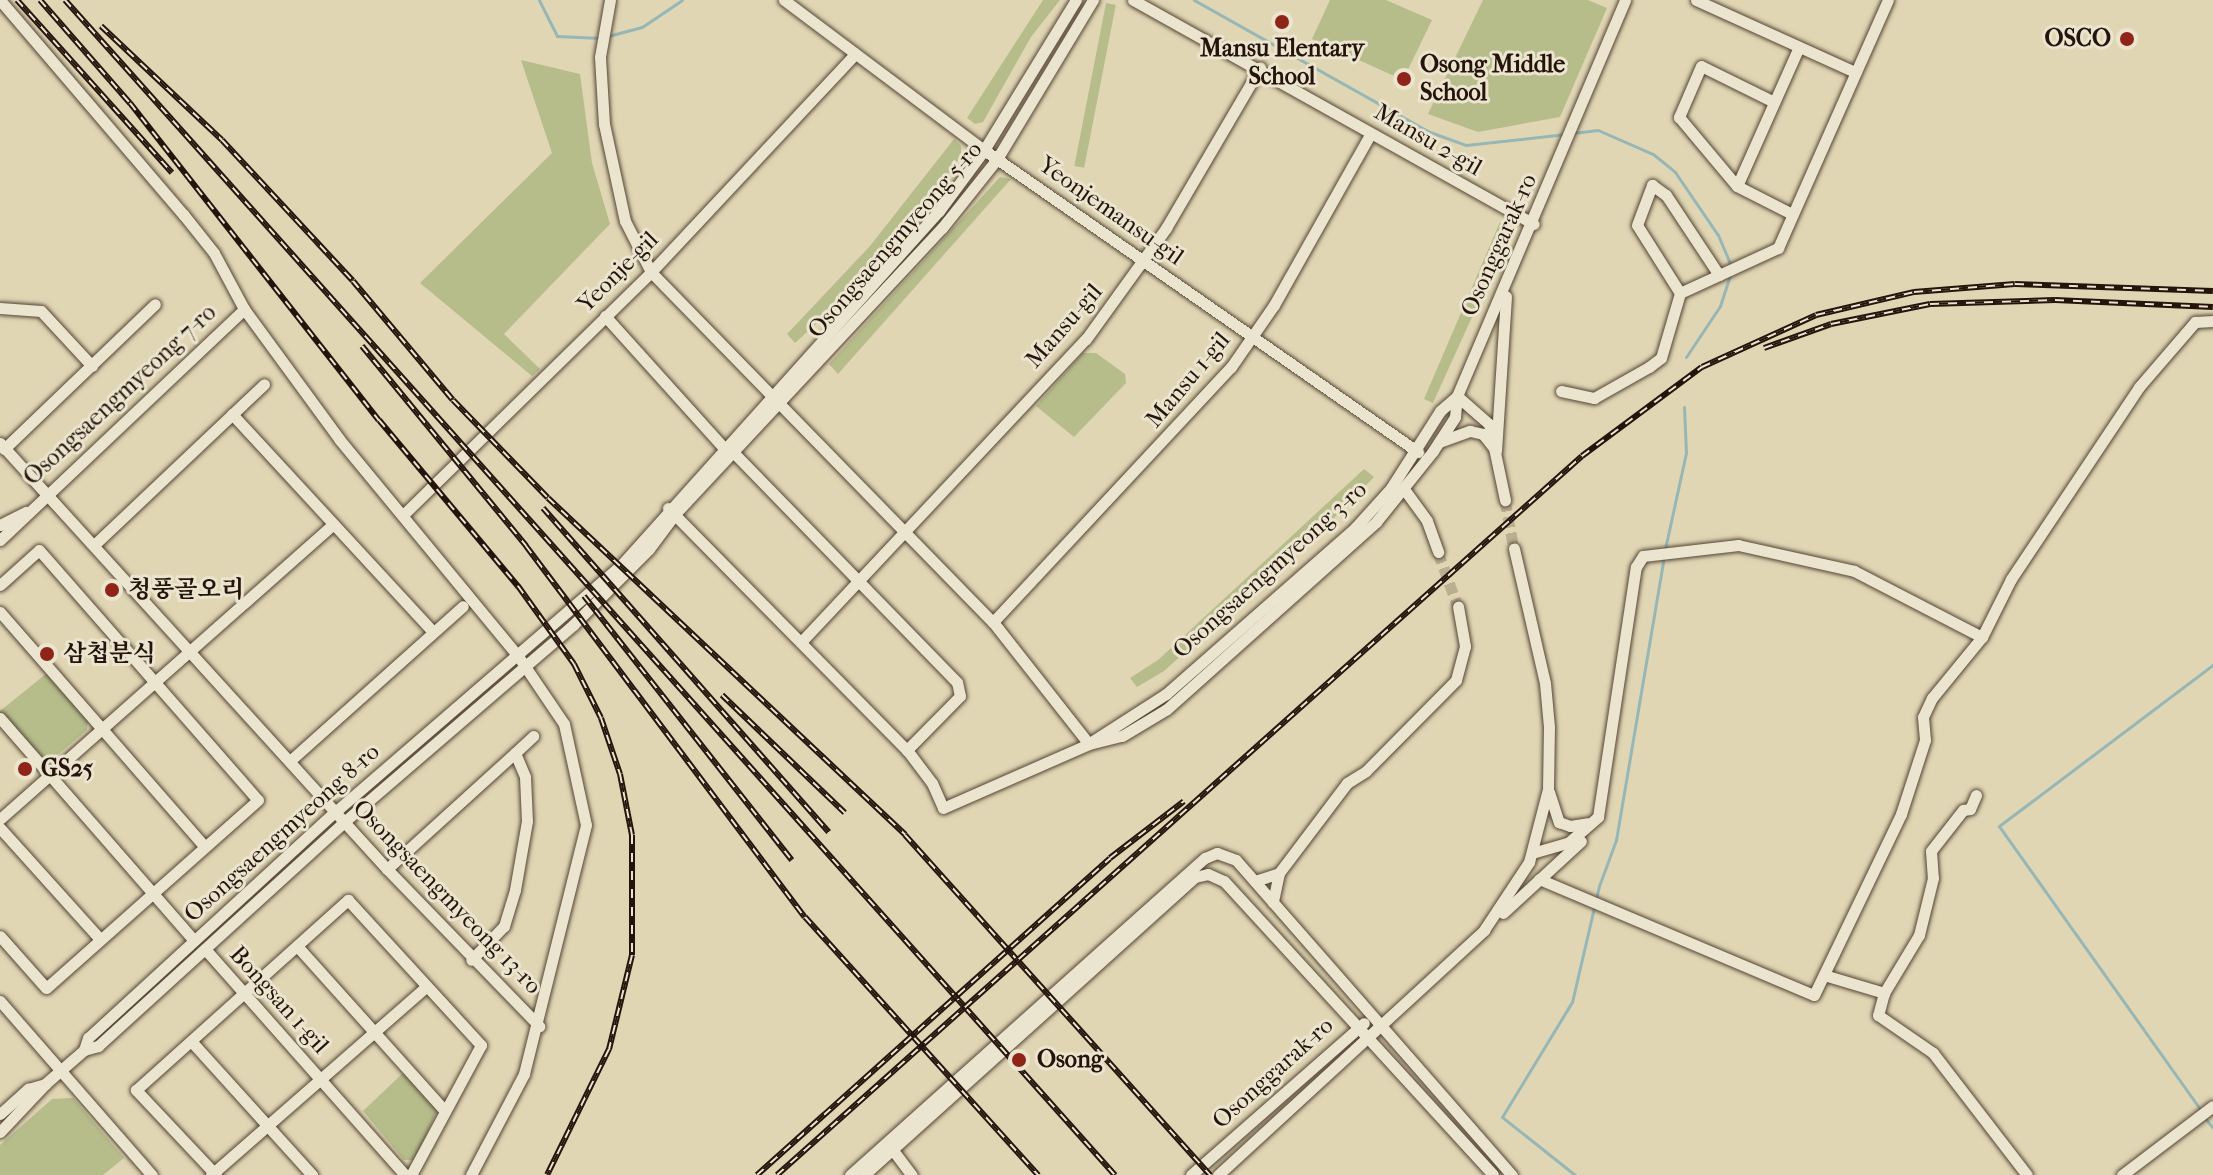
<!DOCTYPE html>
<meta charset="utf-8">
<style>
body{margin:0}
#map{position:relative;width:2213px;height:1175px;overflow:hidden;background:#e0d6b4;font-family:"IM FELL French Canon","Noto Serif KR",serif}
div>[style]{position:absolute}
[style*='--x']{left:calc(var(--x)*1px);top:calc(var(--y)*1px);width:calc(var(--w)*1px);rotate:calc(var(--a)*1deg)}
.green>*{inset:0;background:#b6bd8b;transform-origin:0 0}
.stream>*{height:3px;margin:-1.5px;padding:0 1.5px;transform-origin:1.5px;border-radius:1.5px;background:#97b7b6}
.minor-tunnel>*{height:11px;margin-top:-5.5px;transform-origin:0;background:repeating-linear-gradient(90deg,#bbaf92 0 11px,transparent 0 16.5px)}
.roads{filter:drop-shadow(0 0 2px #544435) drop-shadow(0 0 2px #544435)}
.minor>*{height:11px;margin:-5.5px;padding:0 5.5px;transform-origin:5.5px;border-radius:5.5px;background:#ebe4ce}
.rail>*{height:6px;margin-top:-3px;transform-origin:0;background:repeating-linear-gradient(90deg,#ebe4ce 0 9px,#25140b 0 18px);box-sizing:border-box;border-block:2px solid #25140b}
.dots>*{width:22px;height:22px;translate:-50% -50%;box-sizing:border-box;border:4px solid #ebe4ce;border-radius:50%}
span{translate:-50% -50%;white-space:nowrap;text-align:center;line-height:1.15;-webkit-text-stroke:6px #ebe4ce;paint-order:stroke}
.poi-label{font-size:24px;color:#25140b;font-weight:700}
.right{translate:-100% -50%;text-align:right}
.left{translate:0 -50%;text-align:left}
.street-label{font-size:24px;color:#25140b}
</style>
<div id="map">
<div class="green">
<div style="clip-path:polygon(1043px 0,1060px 0,1031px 37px,983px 122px,975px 124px,967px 118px)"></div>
<div style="clip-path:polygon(1330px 0,1386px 0,1432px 20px,1403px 80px,1312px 39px)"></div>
<div style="clip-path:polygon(1483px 0,1588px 0,1607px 8px,1560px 117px,1478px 132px,1428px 114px)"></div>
<div style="left:1106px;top:3px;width:10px;height:166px;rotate:11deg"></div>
<div style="clip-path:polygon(521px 60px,580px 74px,592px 163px,610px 224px,504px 334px,540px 369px,532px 376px,420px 283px,552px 153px)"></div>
<div style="clip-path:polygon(954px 139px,961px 146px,961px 157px,919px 213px,851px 292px,795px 343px,787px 334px,870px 246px)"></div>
<div style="clip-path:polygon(1000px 177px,1011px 179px,838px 374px,829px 364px)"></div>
<div style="clip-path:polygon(1500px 222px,1510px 233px,1433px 403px,1424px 399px)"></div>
<div style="clip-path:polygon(1083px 353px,1096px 353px,1125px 374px,1126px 383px,1074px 437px,1036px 406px)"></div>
<div style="clip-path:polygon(1364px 469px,1374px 477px,1333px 519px,1164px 671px,1137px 687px,1130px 678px,1158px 660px)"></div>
<div style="clip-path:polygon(47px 673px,88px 720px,87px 730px,54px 758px,38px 762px,0 718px,0 711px)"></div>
<div style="clip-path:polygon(404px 1072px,437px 1110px,416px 1160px,404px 1160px,363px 1111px)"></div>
<div style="clip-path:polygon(73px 1098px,124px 1158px,103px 1175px,0 1175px,0 1145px,52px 1099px)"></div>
</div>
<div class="stream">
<div style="--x:539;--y:0;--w:40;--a:63.4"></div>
<div style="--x:557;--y:36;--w:44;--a:2.6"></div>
<div style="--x:1194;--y:0;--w:267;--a:29.3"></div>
<div style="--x:1427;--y:131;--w:41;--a:19.7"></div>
<div style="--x:1466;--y:145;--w:100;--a:-6.3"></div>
<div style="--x:608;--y:36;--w:35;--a:-15"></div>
<div style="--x:642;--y:27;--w:48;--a:-34"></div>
<div style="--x:1573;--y:133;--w:25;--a:-7"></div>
<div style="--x:1598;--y:130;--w:60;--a:23.6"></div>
<div style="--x:1653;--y:154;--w:28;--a:39"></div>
<div style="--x:1675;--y:172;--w:76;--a:55.7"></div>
<div style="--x:1718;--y:235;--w:34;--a:67"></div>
<div style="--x:1686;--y:357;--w:61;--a:-56.3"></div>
<div style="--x:1720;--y:306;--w:35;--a:-72"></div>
<div style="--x:1665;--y:549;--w:98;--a:-77.7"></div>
<div style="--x:1686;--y:453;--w:46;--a:-92.5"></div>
<div style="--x:2200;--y:1109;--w:347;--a:-125.4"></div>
<div style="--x:1999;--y:826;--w:268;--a:-37"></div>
<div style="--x:2205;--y:1118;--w:13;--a:51"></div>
<div style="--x:1575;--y:1175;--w:93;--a:-141.5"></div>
<div style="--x:1502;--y:1117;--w:135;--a:-58.7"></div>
<div style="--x:1572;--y:1002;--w:119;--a:-76.9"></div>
<div style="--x:1599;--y:886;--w:49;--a:-69.7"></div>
<div style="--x:1616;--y:840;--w:288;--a:-80.4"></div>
</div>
<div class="minor-tunnel">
<div style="--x:1505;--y:500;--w:50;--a:79.6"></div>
<div style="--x:1438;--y:552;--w:59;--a:70"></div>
</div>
<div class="roads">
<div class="minor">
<div style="--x:0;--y:0;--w:282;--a:49.5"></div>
<div style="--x:183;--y:214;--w:50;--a:51.5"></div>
<div style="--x:214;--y:253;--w:64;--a:61.8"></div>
<div style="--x:244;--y:309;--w:161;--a:53.8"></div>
<div style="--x:339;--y:439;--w:281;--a:50.5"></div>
<div style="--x:518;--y:656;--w:82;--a:55.9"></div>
<div style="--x:564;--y:724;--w:103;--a:77.7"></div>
<div style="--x:586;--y:825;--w:257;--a:104"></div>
<div style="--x:524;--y:1074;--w:114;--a:117.7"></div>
<div style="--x:610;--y:0;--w:58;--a:100"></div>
<div style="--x:600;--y:57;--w:67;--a:86.6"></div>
<div style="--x:604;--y:124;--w:99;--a:77.8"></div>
<div style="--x:625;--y:221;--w:57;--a:63"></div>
<div style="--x:651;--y:272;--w:489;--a:45.7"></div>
<div style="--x:993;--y:622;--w:155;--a:51.8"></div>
<div style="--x:784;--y:0;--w:250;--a:36.9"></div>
<div style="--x:984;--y:150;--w:529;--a:34.83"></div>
<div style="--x:1133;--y:0;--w:459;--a:29.2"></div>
<div style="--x:1696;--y:0;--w:175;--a:24.4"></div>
<div style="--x:1774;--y:102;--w:81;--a:-153.7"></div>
<div style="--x:1701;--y:66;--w:56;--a:113.3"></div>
<div style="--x:1679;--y:117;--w:90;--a:50"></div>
<div style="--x:1737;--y:186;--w:152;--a:-66"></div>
<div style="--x:1737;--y:186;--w:62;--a:27"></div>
<div style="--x:1680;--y:293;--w:80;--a:-122.3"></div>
<div style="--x:1637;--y:225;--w:43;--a:-69.4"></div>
<div style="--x:1652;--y:185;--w:17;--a:36"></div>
<div style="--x:1666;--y:195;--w:96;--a:56.5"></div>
<div style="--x:0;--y:308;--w:41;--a:4.2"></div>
<div style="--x:41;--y:311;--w:75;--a:47.2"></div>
<div style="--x:605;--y:316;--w:176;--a:48"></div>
<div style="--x:1561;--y:391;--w:34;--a:12"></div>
<div style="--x:1594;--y:398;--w:63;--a:-29.4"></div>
<div style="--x:1649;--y:367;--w:15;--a:-37"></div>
<div style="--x:1661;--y:358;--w:68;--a:-73.7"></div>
<div style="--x:1680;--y:293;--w:108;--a:-24.7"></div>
<div style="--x:1778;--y:248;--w:271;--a:-66.1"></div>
<div style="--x:1457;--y:396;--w:43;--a:41.2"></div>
<div style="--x:1489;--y:424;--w:78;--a:78.1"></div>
<div style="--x:232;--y:414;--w:297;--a:47.3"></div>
<div style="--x:1439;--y:442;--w:33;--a:-20"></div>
<div style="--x:1470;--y:431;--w:13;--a:13"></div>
<div style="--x:1483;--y:434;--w:16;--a:52"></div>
<div style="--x:0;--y:443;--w:576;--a:47.75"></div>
<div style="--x:387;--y:869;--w:219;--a:45.9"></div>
<div style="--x:4;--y:449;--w:209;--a:-43.8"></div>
<div style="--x:1496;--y:451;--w:155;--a:-86.3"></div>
<div style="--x:733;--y:452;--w:321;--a:45.8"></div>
<div style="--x:957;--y:682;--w:14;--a:78"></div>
<div style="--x:960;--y:696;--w:76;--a:134.5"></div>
<div style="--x:1404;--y:489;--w:39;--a:54"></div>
<div style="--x:1427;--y:521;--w:33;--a:70"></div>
<div style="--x:668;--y:508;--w:340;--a:45.4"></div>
<div style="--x:907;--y:750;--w:41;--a:52.9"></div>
<div style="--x:932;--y:783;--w:27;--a:66"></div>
<div style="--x:943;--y:808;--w:159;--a:-23.7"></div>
<div style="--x:1089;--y:744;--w:34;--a:-14"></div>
<div style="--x:1122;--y:736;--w:52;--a:-31"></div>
<div style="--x:1167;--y:709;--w:280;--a:-41.8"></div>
<div style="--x:1376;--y:522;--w:91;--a:-51.2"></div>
<div style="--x:1433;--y:451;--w:40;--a:-57.1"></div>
<div style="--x:1455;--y:417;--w:21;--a:-85"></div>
<div style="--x:1457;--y:396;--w:430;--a:-67"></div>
<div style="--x:404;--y:514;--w:346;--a:-44.4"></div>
<div style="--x:651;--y:272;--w:299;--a:-46.9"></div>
<div style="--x:0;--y:525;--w:29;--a:-27"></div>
<div style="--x:0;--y:540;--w:336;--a:-43.4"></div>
<div style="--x:94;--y:545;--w:234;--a:-43.4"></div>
<div style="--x:0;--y:585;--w:52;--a:-41.9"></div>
<div style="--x:39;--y:550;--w:332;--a:48.8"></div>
<div style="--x:258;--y:800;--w:283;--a:138.4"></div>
<div style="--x:46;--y:988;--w:69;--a:-131.5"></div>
<div style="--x:0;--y:612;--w:310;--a:48.9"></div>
<div style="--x:993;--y:622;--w:349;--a:-47"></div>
<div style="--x:1231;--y:367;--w:75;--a:-55.3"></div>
<div style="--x:1274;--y:305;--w:197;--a:-60.6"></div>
<div style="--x:801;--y:642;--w:416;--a:-46.8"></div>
<div style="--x:1086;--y:339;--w:137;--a:-54.2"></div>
<div style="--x:1166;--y:228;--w:186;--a:-59.6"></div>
<div style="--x:0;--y:718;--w:295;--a:48.9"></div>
<div style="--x:1093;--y:741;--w:87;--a:-32.8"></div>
<div style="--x:1166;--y:694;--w:252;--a:-41.3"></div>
<div style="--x:1355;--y:528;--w:54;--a:-48"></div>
<div style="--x:1391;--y:488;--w:91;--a:-57.5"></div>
<div style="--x:1440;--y:411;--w:23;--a:-41"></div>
<div style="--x:515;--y:753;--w:25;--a:-43"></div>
<div style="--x:292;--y:759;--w:229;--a:-41.8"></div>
<div style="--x:1549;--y:792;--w:32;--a:72"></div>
<div style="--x:1559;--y:822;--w:12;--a:20"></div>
<div style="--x:1570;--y:826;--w:18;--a:-9"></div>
<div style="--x:1976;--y:795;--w:15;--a:113"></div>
<div style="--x:1970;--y:809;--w:7;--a:172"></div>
<div style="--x:1963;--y:810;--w:52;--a:128"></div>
<div style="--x:1931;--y:851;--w:27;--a:86"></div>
<div style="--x:1933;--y:878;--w:59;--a:103.8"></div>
<div style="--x:1919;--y:935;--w:68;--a:121.1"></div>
<div style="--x:1884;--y:993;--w:23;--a:105"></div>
<div style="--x:1878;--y:1015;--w:67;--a:34.6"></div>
<div style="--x:1933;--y:1053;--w:154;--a:52.4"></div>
<div style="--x:0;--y:819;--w:445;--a:-41.5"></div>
<div style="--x:0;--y:828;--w:149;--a:48"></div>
<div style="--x:1532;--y:853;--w:37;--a:-16"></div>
<div style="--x:1568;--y:843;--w:40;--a:-41"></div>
<div style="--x:1598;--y:817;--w:253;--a:-81.4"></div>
<div style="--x:1636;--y:567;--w:13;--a:-58"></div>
<div style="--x:1643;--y:556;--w:96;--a:-6.6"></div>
<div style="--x:1738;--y:545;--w:119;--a:12.6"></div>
<div style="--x:1854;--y:571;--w:144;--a:27.3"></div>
<div style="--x:387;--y:869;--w:173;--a:-42.2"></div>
<div style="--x:515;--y:753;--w:26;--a:67"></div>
<div style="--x:525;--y:777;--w:44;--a:87.4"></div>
<div style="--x:527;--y:821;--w:70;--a:99.9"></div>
<div style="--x:515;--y:890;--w:38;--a:107"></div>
<div style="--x:504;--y:926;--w:47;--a:134.1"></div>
<div style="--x:1279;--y:873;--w:113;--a:-52.9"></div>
<div style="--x:1347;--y:783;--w:22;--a:-32"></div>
<div style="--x:1366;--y:771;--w:128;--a:-45.3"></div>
<div style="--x:1456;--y:680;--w:35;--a:-75"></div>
<div style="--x:1465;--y:646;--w:40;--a:-100"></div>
<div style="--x:1539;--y:879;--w:298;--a:22.9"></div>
<div style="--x:1814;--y:995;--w:201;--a:-64.3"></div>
<div style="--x:1901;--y:814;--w:78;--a:-72"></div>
<div style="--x:1925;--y:740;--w:23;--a:-95"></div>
<div style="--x:1923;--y:717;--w:21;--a:-65"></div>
<div style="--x:1932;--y:698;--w:79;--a:-50.7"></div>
<div style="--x:1982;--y:637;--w:65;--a:-63.4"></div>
<div style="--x:2011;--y:579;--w:231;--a:-56.3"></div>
<div style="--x:2139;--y:387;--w:86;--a:-49.3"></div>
<div style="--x:2195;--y:322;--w:18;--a:-3"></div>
<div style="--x:1255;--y:881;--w:25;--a:-18"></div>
<div style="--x:1279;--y:873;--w:30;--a:102"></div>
<div style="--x:1503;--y:913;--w:106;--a:-42.7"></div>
<div style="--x:297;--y:946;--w:222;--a:48.1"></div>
<div style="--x:205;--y:949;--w:302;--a:48.5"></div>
<div style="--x:1824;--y:975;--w:63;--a:16.7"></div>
<div style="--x:0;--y:1001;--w:231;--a:48.9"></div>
<div style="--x:191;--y:1041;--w:181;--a:47.9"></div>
<div style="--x:84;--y:1050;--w:13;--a:-72"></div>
<div style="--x:88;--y:1038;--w:335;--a:-42.5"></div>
<div style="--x:335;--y:812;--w:379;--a:-40.8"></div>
<div style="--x:622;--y:564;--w:474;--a:-48.1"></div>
<div style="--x:939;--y:211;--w:76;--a:-53.6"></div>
<div style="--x:984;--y:150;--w:176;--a:-58.5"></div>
<div style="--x:0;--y:1114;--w:38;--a:-42"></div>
<div style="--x:28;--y:1089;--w:18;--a:-16"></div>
<div style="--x:0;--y:1132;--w:66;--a:-46.8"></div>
<div style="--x:45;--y:1084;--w:52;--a:-41.1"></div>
<div style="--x:84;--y:1050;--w:15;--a:-16"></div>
<div style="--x:98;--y:1046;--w:333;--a:-42.3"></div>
<div style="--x:344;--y:822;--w:302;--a:-40.7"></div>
<div style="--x:573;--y:625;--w:107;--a:-45"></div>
<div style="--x:649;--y:549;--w:44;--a:-53.4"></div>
<div style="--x:675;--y:514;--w:391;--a:-47"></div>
<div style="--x:942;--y:228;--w:88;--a:-51.4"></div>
<div style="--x:997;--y:159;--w:186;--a:-58.9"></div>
<div style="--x:889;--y:1145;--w:38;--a:53"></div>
<div style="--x:211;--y:1175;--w:286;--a:-41.2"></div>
<div style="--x:216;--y:1175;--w:117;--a:-133.3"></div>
<div style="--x:136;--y:1090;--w:285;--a:-41.9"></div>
<div style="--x:348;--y:900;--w:197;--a:47.5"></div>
<div style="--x:481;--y:1045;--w:148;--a:118.3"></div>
<div style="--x:850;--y:1175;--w:476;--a:-41.8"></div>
<div style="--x:1205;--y:858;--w:13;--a:-23"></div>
<div style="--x:1217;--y:853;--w:20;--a:20"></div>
<div style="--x:1236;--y:860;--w:419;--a:48.8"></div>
<div style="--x:864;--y:1175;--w:445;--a:-42"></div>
<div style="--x:1195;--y:877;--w:13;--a:-13"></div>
<div style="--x:1208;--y:874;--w:17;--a:24"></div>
<div style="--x:1224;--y:881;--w:398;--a:47.5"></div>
<div style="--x:1191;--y:1175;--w:230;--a:-41.3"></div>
<div style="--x:1218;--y:1175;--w:362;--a:-42.6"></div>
<div style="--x:1484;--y:930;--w:82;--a:-56.5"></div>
<div style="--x:1529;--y:862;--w:75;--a:-75.4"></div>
<div style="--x:1548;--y:789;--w:62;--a:-89.1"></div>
<div style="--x:1549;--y:727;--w:44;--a:-95.2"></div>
<div style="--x:1545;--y:683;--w:138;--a:-103"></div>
<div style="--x:2122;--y:1175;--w:114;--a:-37.2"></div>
</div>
</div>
<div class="rail">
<div style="--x:17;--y:0;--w:232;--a:48.1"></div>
<div style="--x:40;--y:0;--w:137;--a:48.9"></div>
<div style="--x:130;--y:103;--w:403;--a:51.9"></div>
<div style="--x:379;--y:420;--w:217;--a:50.1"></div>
<div style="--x:518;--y:586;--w:96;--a:54.3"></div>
<div style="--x:574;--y:664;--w:60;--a:63.4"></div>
<div style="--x:601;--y:718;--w:59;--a:71.3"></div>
<div style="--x:620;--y:774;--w:62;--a:78.9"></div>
<div style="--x:632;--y:835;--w:120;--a:90"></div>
<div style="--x:632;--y:955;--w:97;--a:103.7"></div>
<div style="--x:609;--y:1049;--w:140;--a:116.2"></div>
<div style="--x:65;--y:0;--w:1576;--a:48.22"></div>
<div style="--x:101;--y:26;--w:166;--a:43.3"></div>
<div style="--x:222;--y:140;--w:192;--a:47.1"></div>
<div style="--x:353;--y:281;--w:155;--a:50"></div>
<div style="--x:453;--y:400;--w:136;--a:45.9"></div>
<div style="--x:548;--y:498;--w:491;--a:43.3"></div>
<div style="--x:905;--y:835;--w:457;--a:48.1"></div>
<div style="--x:362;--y:346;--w:259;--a:50.6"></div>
<div style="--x:526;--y:546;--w:464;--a:53.1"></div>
<div style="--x:805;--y:917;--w:348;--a:47.9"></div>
<div style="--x:1764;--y:348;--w:71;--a:-19.7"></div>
<div style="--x:1831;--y:324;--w:101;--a:-11.4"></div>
<div style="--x:1930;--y:304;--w:125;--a:-1.8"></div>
<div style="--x:2055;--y:300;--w:158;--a:2.5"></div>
<div style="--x:543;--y:508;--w:432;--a:48.6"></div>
<div style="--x:584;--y:596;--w:336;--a:51.8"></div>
<div style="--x:722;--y:695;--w:170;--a:43.8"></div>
<div style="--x:757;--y:1175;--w:474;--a:-41.9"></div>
<div style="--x:1110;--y:858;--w:93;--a:-37.6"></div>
<div style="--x:777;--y:1175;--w:1079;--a:-41.77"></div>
<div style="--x:1582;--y:456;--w:149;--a:-36.6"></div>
<div style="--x:1702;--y:367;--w:125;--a:-24.5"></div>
<div style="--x:1816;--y:315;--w:101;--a:-13.2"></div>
<div style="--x:1914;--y:292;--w:101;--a:-4.5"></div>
<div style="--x:2015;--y:284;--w:198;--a:2"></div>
</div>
<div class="dots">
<div style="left:1282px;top:22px;background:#8f2418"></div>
<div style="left:2127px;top:39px;background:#8f2418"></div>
<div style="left:1404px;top:79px;background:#8f2418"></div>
<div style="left:112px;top:590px;background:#8f2418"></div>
<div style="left:47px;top:654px;background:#8f2418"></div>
<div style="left:25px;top:769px;background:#8f2418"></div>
<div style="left:1019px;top:1060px;background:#8f2418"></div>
</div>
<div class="poi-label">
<span class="right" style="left:2111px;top:39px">OSCO</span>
<span style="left:1282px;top:63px">Mansu Elentary<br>School</span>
<span class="left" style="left:1420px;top:79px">Osong Middle<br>School</span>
<span class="left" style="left:128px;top:590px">청풍골오리</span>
<span class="left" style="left:63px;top:654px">삼첩분식</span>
<span class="left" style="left:41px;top:769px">GS25</span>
<span class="left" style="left:1037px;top:1060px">Osong</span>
</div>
<div class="street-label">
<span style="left:1428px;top:140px;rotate:30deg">Mansu 2-gil</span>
<span style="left:1111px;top:211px;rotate:35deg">Yeonjemansu-gil</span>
<span style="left:895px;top:240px;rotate:-49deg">Osongsaengmyeong 5-ro</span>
<span style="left:1499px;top:245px;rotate:-66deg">Osonggarak-ro</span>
<span style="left:618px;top:272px;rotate:-45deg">Yeonje-gil</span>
<span style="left:1064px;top:326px;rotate:-49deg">Mansu-gil</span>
<span style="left:1188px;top:380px;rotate:-50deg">Mansu 1-gil</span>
<span style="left:120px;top:395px;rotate:-43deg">Osongsaengmyeong 7-ro</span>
<span style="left:1270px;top:570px;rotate:-42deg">Osongsaengmyeong 3-ro</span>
<span style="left:282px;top:833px;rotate:-42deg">Osongsaengmyeong 8-ro</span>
<span style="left:447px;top:897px;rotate:46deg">Osongsaengmyeong 13-ro</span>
<span style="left:279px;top:1000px;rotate:48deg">Bongsan 1-gil</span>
<span style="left:1273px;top:1073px;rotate:-42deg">Osonggarak-ro</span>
</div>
</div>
